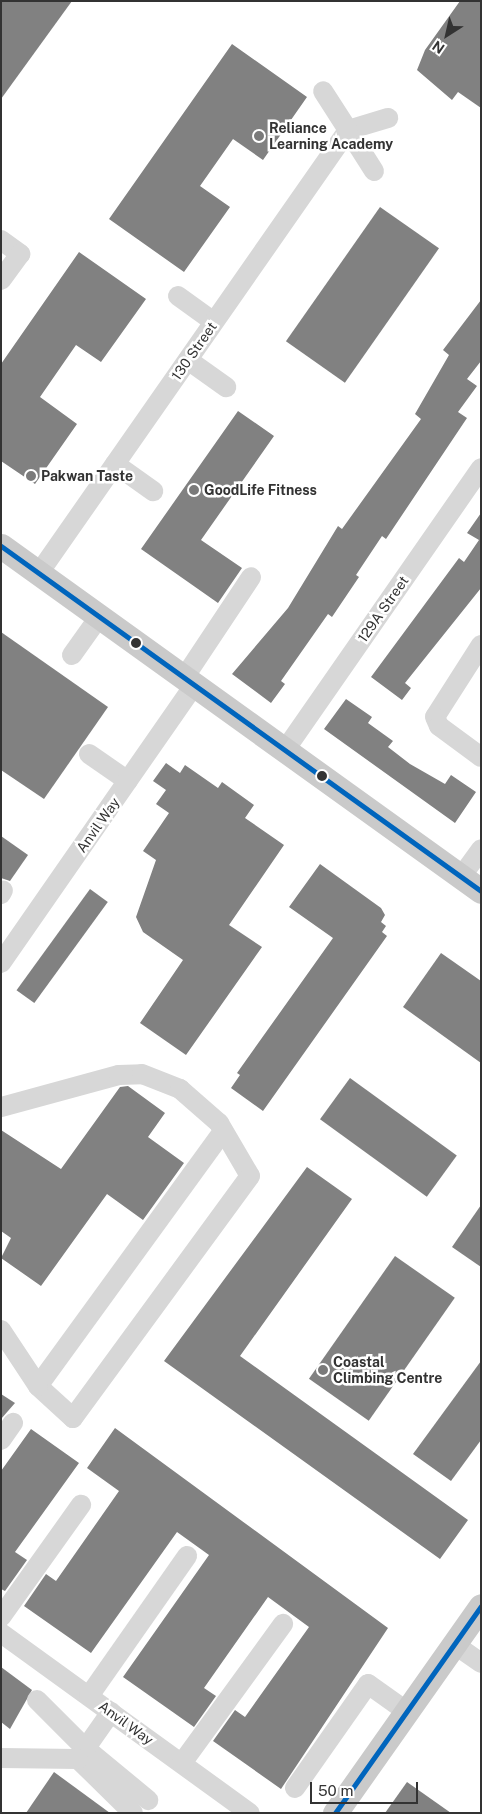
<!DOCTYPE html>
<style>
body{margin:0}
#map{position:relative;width:482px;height:1814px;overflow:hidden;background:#fff;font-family:"Public Sans",sans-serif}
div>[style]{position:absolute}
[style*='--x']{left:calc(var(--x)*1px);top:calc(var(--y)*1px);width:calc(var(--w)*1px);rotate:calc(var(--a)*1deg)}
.building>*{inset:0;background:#818181;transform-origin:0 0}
.minor>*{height:20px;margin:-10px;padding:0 10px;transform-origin:10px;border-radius:10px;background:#d7d7d7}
.major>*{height:25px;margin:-12.5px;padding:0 12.5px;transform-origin:12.5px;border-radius:12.5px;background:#cacaca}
.bus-1>*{height:5px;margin:-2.5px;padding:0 2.5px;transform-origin:2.5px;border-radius:2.5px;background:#0065bd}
.dots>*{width:14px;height:14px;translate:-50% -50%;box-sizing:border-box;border:2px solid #fff;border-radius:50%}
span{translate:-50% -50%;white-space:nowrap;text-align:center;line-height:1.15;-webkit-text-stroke:5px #fff;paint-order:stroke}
.poi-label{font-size:14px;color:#333;font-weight:700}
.left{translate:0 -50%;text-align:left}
.street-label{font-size:14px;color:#333}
.frame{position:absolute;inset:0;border:2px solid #333;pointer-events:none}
.north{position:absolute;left:422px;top:10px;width:50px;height:50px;-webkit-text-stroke:4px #fff;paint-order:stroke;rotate:215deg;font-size:14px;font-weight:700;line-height:20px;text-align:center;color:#333}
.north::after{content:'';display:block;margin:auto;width:18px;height:22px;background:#333;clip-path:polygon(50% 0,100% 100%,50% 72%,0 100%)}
.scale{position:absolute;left:310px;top:1782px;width:108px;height:22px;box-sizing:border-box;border:2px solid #333;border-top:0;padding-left:6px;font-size:15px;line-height:18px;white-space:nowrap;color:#333;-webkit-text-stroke:4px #fff;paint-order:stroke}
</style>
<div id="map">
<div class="building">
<div style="clip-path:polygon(1px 1px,72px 1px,1px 99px)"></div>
<div style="clip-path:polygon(460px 1px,481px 1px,481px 108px,458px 92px,452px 100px,417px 70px,425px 50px)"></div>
<div style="clip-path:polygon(232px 44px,307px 97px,263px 160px,233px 139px,200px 186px,230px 207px,184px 272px,109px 219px)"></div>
<div style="left:380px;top:207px;width:72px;height:164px;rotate:35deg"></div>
<div style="clip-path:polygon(79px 252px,146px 299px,101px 362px,76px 345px,40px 397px,77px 424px,35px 484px,1px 461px,1px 364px)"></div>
<div style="clip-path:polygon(481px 300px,481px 361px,467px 379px,477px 386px,458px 412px,467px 418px,386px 539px,382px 536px,356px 575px,359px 577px,332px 617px,328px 614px,281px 681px,285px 684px,271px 703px,232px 674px,288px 608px,338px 526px,342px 529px,421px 419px,415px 414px,449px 355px,443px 350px)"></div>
<div style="clip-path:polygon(238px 411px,274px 436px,201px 540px,242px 568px,218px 603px,141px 549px)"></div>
<div style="clip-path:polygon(481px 513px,481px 588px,405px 683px,411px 688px,402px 700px,371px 677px,459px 558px,464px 562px,479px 540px,467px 533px)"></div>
<div style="clip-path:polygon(1px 632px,108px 707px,44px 799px,1px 770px)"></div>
<div style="clip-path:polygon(346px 699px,372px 717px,368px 723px,393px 741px,388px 747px,410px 764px,445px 784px,451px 775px,476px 792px,455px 823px,324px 729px)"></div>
<div style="clip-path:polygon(166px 763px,180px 773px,185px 765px,218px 788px,222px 782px,254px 805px,245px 818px,284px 845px,229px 925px,262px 947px,186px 1055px,140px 1023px,183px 960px,143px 932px,136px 917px,156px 860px,143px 851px,169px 813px,156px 804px,166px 790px,153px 781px)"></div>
<div style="clip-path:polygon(1px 836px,28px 855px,10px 881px,1px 878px)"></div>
<div style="clip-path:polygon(320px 864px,381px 908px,385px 915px,381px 922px,386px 926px,382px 932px,387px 936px,263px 1111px,231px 1088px,240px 1075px,237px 1073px,333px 938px,289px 907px)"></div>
<div style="left:90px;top:889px;width:22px;height:125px;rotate:36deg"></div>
<div style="clip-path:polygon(441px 953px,481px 981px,481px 1063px,403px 1007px)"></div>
<div style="left:350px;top:1078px;width:132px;height:51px;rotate:36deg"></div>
<div style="clip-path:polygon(128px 1086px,165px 1113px,148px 1137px,184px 1163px,143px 1220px,107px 1194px,41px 1286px,1px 1258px,11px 1238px,1px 1231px,1px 1130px,61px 1169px,120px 1087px)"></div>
<div style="clip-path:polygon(307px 1167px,352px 1199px,240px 1356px,468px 1520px,440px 1559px,164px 1361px)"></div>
<div style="clip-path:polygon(481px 1205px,481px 1267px,452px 1247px)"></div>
<div style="left:395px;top:1256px;width:73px;height:150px;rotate:35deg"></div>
<div style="clip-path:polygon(481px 1361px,481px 1440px,451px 1481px,413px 1454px)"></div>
<div style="clip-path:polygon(1px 1394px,15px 1403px,1px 1419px)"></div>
<div style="clip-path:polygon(115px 1428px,388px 1628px,281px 1789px,213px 1741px,235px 1710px,245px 1717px,309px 1627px,268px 1597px,204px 1688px,216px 1696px,194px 1727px,123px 1677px,209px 1555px,177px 1532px,91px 1653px,24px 1606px,46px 1574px,56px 1581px,119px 1491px,87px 1468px)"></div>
<div style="clip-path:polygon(31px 1429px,79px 1463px,15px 1552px,27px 1560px,5px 1591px,1px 1589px,1px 1471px)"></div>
<div style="clip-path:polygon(1px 1667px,32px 1690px,10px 1729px,1px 1722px)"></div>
<div style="clip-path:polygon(54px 1772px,110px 1813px,26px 1813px)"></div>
<div style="clip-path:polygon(407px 1782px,451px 1813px,385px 1813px)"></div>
</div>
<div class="minor">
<div style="--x:374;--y:171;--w:49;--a:-122.4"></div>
<div style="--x:348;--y:130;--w:42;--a:-16.7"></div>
<div style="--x:1;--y:240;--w:24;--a:36"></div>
<div style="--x:20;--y:254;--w:32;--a:126"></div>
<div style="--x:178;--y:296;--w:44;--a:35.8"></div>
<div style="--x:188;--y:360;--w:47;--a:35.4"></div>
<div style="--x:115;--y:464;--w:47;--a:35.4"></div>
<div style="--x:39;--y:573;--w:540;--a:-55.1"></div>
<div style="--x:348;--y:130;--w:46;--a:-122.7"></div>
<div style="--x:481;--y:645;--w:85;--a:122.6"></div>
<div style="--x:435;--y:717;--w:10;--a:66"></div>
<div style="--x:439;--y:726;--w:52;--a:36.4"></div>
<div style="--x:72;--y:655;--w:47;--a:-54.6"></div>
<div style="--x:184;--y:678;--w:121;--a:-56.4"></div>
<div style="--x:285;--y:750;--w:343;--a:-55.2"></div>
<div style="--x:89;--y:754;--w:47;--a:34.7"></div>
<div style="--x:461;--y:877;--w:34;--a:-54"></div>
<div style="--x:1;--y:894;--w:4;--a:-63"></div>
<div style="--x:1;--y:963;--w:338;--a:-55.2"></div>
<div style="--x:1;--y:1107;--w:122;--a:-15.2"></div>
<div style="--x:119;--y:1075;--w:23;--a:-2"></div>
<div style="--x:142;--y:1074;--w:41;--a:21.5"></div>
<div style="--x:180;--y:1089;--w:52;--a:41.1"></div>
<div style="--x:219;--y:1123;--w:61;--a:59.7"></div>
<div style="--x:250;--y:1176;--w:300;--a:126.2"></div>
<div style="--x:73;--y:1418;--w:47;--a:-137.6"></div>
<div style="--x:38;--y:1386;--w:315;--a:-54"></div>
<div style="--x:1;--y:1330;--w:67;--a:56.5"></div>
<div style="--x:1;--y:1440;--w:21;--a:-55"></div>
<div style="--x:1;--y:1617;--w:138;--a:-54.5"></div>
<div style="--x:1;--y:1633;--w:307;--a:35.9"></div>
<div style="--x:454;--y:1644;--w:33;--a:35"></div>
<div style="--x:89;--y:1696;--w:171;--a:-55"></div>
<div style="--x:37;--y:1700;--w:68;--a:45"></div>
<div style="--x:85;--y:1748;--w:82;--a:39.5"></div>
<div style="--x:111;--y:1712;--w:57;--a:125.1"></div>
<div style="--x:78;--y:1759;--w:77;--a:44.5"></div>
<div style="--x:1;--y:1758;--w:77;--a:0.7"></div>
<div style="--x:182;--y:1763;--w:172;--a:-54"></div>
<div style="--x:295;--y:1788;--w:127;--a:-54.9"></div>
<div style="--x:368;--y:1684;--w:47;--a:35.4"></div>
</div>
<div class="major">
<div style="--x:1;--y:546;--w:591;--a:35.71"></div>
<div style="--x:335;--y:1813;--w:253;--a:-54.8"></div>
</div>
<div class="bus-1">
<div style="--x:1;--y:546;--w:591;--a:35.71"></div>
<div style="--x:335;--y:1813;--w:253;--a:-54.8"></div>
</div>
<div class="dots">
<div style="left:259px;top:136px;background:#7a7a7a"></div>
<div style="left:31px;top:476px;background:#7a7a7a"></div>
<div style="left:194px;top:490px;background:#7a7a7a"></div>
<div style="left:136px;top:643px;background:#333"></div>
<div style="left:322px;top:776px;background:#333"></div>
<div style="left:323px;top:1370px;background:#7a7a7a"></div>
</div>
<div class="poi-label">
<span class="left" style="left:269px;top:136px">Reliance<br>Learning Academy</span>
<span class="left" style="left:41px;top:476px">Pakwan Taste</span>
<span class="left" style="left:204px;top:490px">GoodLife Fitness</span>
<span class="left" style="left:333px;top:1370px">Coastal<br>Climbing Centre</span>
</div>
<div class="street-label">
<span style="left:194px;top:351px;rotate:-55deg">130 Street</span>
<span style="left:383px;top:609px;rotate:-55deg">129A Street</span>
<span style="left:98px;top:825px;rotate:-55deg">Anvil Way</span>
<span style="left:126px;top:1723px;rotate:36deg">Anvil Way</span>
</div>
<div class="frame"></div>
<div class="north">N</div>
<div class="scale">50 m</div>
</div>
